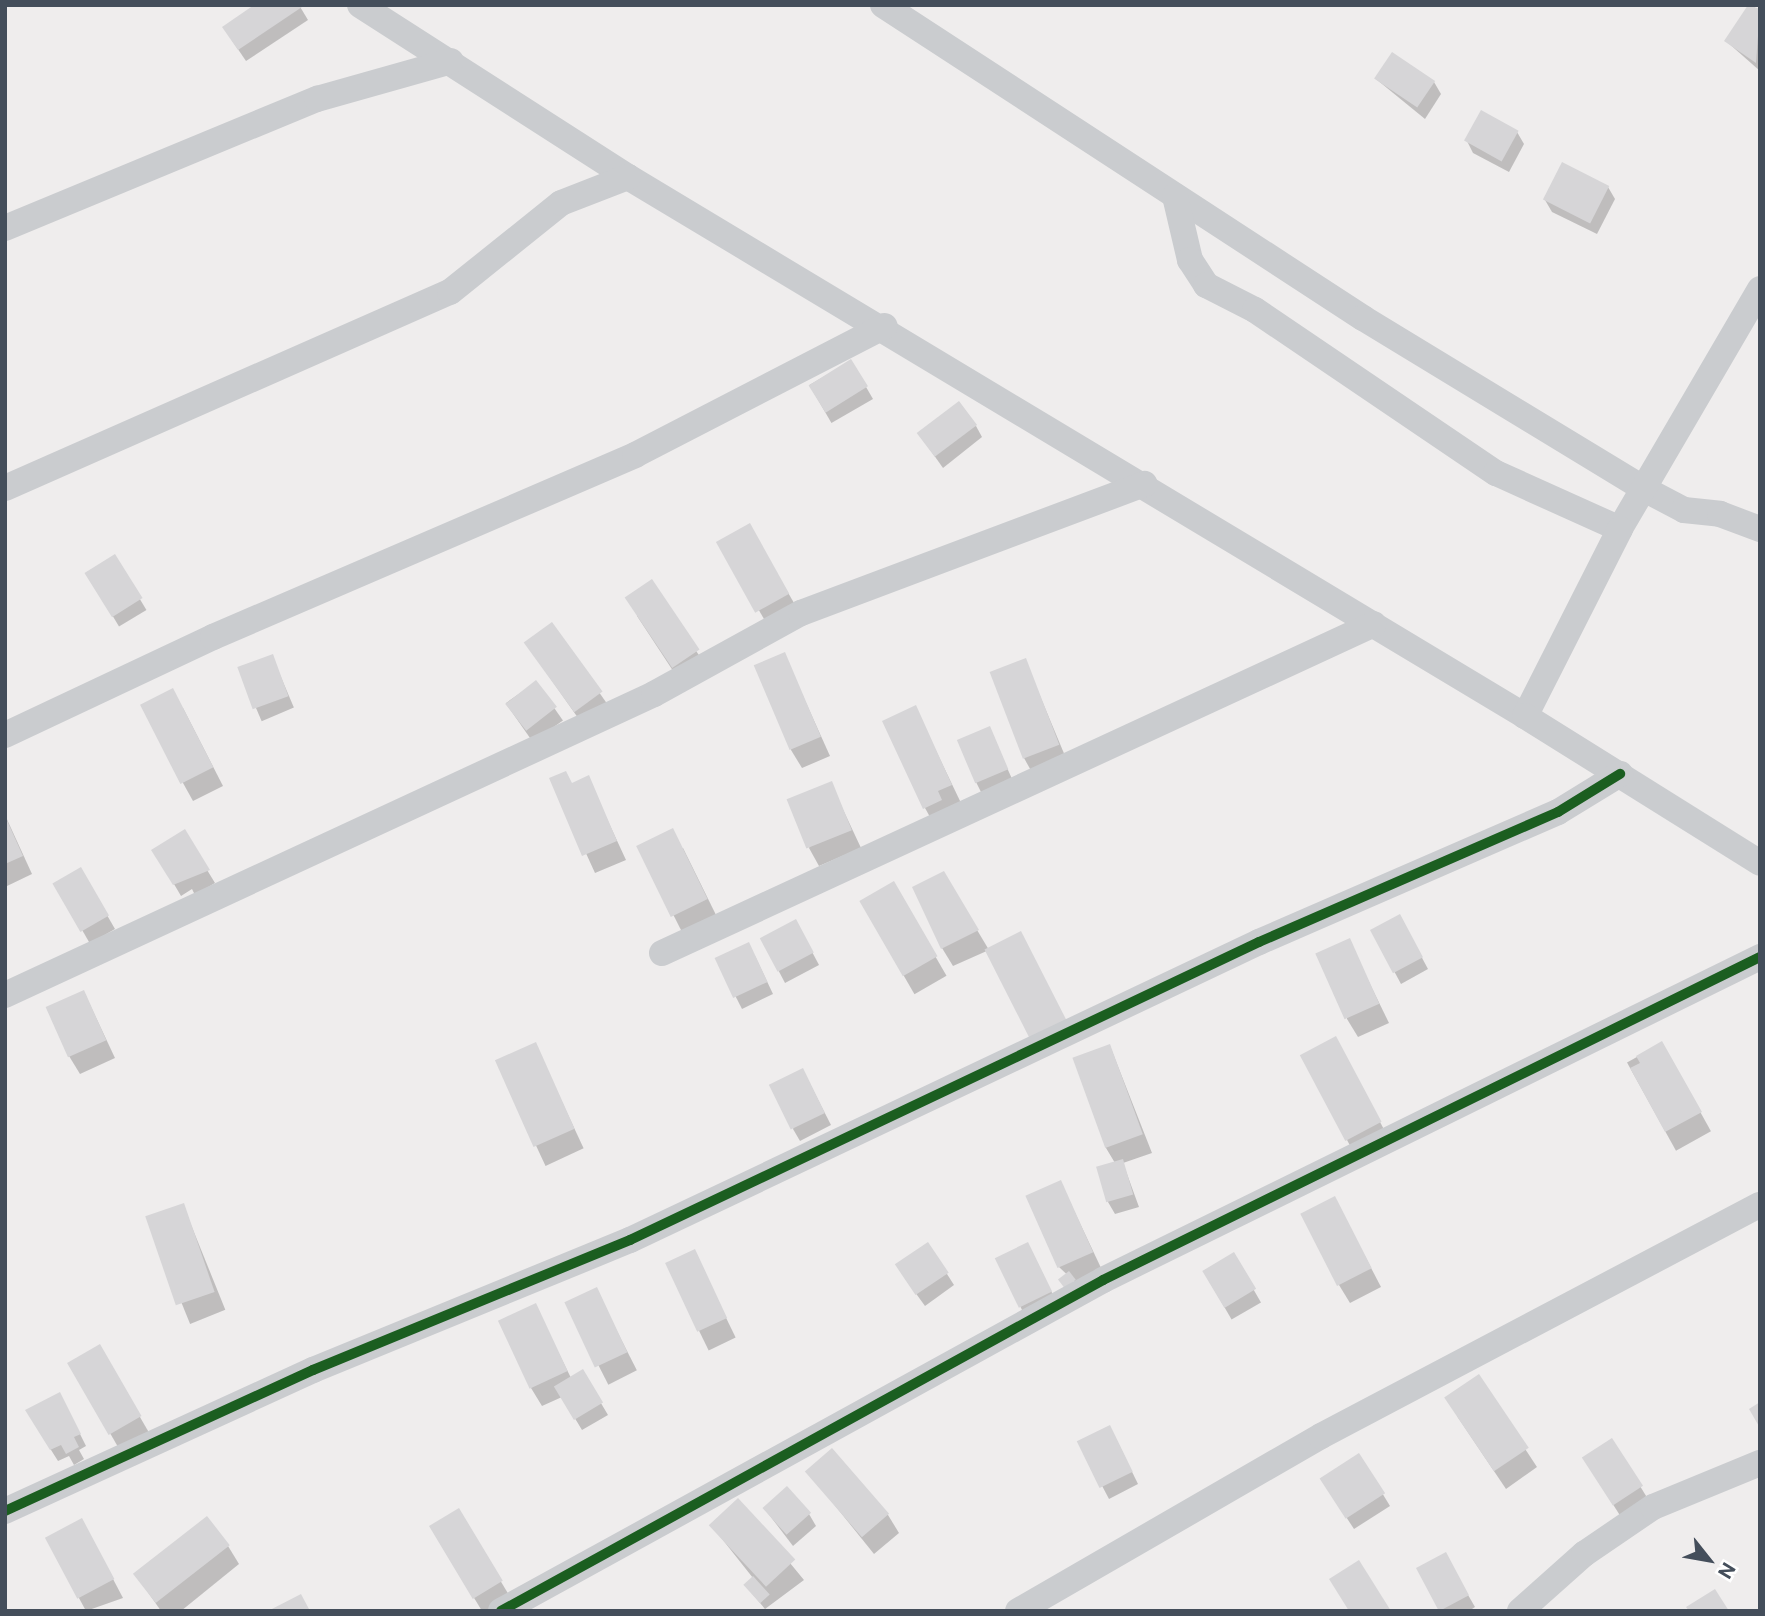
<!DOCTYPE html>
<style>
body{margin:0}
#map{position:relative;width:1765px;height:1616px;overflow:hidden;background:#efeded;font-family:"Public Sans",sans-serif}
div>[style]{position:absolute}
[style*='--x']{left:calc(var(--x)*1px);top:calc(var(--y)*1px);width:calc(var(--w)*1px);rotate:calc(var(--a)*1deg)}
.shadow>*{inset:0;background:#0003;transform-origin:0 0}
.building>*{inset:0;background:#d6d5d7;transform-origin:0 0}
.minor>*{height:26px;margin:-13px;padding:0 13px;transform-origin:13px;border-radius:13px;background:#cacccf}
.cycleway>*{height:10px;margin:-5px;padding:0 5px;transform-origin:5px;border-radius:5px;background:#1b5e20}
span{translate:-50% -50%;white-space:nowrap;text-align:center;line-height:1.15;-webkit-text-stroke:5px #fff;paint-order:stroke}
.frame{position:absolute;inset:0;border:7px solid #444e5b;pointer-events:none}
.north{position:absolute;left:1674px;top:1525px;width:70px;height:70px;-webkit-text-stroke:5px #fff;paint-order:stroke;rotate:121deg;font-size:19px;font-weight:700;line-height:28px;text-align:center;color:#444e5b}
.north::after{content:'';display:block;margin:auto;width:24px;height:32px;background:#444e5b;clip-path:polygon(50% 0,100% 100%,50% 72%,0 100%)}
</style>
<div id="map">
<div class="shadow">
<div style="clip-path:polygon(299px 5px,308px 20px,246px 61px,231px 39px)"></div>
<div style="clip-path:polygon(1751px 5px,1760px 11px,1760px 71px,1726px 41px)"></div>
<div style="clip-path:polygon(1376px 79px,1434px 82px,1441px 94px,1425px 119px)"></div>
<div style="clip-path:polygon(1517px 132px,1524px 144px,1509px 172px,1473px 153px,1467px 141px)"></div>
<div style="clip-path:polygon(1608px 187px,1615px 199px,1597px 234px,1552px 212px,1545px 200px)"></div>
<div style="left:851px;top:361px;width:44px;height:48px;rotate:60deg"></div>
<div style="clip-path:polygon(976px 426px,982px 437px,943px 468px,919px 434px)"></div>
<div style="left:749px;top:525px;width:101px;height:34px;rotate:60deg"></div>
<div style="left:114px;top:556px;width:63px;height:32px;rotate:59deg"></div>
<div style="clip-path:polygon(651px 582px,708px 669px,683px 686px,637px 616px)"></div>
<div style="left:552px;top:625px;width:104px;height:32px;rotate:55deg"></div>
<div style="clip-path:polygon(784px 654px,830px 756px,802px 768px,791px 750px)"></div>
<div style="left:272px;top:656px;width:56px;height:35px;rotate:67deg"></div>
<div style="clip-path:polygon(1025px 660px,1068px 763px,1034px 776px,1024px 758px)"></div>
<div style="left:536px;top:682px;width:47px;height:37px;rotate:55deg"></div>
<div style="clip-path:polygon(915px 707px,961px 803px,935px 826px,925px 808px)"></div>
<div style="clip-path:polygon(183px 708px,223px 786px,193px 801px,183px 783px)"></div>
<div style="clip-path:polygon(989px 728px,1013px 781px,982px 794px,976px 782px)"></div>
<div style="clip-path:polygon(588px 778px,626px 860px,595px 873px,552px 779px,572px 784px)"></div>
<div style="clip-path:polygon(831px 784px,861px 848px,819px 866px,809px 848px)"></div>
<div style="clip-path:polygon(5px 815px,32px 874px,5px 887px)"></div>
<div style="clip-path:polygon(184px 832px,215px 883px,195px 895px,192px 889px,181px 896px,154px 850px)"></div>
<div style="clip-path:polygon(639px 847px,683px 848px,717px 917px,683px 934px)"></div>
<div style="left:81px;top:870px;width:68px;height:29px;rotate:60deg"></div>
<div style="clip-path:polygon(943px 873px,989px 950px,953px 966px,942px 948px)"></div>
<div style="left:893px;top:883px;width:107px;height:37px;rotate:60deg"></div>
<div style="clip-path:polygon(1406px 928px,1428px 969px,1401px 984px,1372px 930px)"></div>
<div style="clip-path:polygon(802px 933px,819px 965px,785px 983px,762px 939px)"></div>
<div style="clip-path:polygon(1349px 941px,1389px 1023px,1358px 1037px,1347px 1019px)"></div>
<div style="clip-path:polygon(755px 956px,773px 994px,742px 1009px,717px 960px)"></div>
<div style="clip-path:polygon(84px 992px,115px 1058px,80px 1074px,69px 1056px)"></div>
<div style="left:1662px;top:1043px;width:101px;height:40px;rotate:61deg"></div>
<div style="left:535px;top:1044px;width:115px;height:42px;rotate:65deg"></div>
<div style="clip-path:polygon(1110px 1046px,1152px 1153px,1123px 1163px,1139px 1207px,1115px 1214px,1108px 1202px,1115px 1163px,1106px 1148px)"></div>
<div style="clip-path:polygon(1303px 1056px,1346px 1057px,1390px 1141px,1357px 1159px)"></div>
<div style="clip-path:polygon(809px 1082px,831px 1125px,800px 1141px,793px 1129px)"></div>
<div style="clip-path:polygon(1061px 1183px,1102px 1270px,1075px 1282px,1059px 1267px)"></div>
<div style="left:183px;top:1205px;width:113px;height:38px;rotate:68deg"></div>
<div style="clip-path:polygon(1344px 1216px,1381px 1287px,1350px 1303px,1339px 1285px)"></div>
<div style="left:694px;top:1252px;width:95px;height:30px;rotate:64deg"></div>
<div style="left:1233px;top:1254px;width:56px;height:34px;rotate:60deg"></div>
<div style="clip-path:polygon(1034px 1256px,1057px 1303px,1026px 1318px,997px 1259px)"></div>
<div style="clip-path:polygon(947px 1274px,954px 1285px,925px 1306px,904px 1277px)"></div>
<div style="left:596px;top:1290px;width:90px;height:32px;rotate:63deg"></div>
<div style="clip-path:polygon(535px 1305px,571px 1378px,582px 1371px,608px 1415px,582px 1430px,562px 1397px,542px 1406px,531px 1388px)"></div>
<div style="left:99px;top:1346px;width:103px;height:34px;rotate:60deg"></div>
<div style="clip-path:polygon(1478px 1377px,1537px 1467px,1506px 1489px,1457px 1416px)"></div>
<div style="clip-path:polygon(66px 1406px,86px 1446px,79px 1450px,84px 1459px,74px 1465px,69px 1456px,58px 1461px,34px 1423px)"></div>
<div style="clip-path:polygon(1116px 1439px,1138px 1484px,1109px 1499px,1079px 1442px)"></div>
<div style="clip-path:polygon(1612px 1441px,1648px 1499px,1621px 1517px,1591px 1470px)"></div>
<div style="clip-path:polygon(1359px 1455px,1390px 1506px,1354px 1529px,1329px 1491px)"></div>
<div style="clip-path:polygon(808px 1472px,888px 1515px,899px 1533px,874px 1554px)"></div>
<div style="clip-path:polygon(738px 1500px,804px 1580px,765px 1609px,745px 1585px,753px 1578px,711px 1525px)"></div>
<div style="clip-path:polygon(764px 1508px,809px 1514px,816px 1526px,793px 1546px)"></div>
<div style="clip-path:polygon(458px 1510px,512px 1600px,494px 1611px,482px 1611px,431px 1527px)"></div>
<div style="clip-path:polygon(47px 1539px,92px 1539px,123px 1598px,86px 1611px)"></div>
<div style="clip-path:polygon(228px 1546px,239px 1564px,181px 1611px,161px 1611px,136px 1575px)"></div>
<div style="clip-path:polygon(1445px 1555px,1475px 1607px,1469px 1611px,1440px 1611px,1418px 1570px)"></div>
</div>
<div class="building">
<div style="clip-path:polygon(254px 5px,301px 5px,302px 7px,238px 50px,222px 27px)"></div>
<div style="clip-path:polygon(1748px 5px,1760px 9px,1756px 63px,1724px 41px)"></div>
<div style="left:1392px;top:52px;width:52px;height:32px;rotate:34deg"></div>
<div style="left:1481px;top:110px;width:43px;height:35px;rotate:29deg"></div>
<div style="left:1562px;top:162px;width:53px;height:42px;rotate:27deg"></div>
<div style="left:851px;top:359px;width:32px;height:50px;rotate:58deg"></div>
<div style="left:959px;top:401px;width:30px;height:53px;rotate:53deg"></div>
<div style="left:750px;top:523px;width:81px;height:39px;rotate:61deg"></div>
<div style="left:115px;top:554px;width:52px;height:36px;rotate:58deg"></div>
<div style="left:652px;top:579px;width:85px;height:33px;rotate:56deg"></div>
<div style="left:552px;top:622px;width:86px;height:35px;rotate:54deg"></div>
<div style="left:785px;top:652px;width:92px;height:34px;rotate:67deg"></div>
<div style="left:273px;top:654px;width:45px;height:38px;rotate:70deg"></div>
<div style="left:1026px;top:658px;width:93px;height:39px;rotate:69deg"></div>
<div style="left:536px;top:680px;width:34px;height:39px;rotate:52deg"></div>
<div style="left:173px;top:688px;width:89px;height:37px;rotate:63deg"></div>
<div style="clip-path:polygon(916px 705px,952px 785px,938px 791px,942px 800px,923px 809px,882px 721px)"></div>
<div style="left:990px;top:726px;width:47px;height:36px;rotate:67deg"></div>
<div style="clip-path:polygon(566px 771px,572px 783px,589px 775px,617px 841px,582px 856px,549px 778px)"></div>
<div style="left:832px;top:781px;width:53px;height:49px;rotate:68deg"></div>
<div style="clip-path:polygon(5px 816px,23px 856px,5px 864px)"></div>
<div style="left:673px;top:828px;width:79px;height:41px;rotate:64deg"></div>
<div style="clip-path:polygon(185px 829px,210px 870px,173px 885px,151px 850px)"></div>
<div style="left:81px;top:867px;width:56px;height:33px;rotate:60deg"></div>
<div style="clip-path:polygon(944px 871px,979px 930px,941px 949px,912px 887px)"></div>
<div style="left:894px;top:881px;width:87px;height:40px;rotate:60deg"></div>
<div style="left:1400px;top:914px;width:49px;height:34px;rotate:62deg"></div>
<div style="left:796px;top:919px;width:38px;height:41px;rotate:62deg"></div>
<div style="left:1021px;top:931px;width:103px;height:41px;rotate:63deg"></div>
<div style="left:1350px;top:938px;width:72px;height:38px;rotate:66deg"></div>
<div style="left:749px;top:942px;width:44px;height:38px;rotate:65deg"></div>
<div style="left:84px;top:990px;width:55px;height:42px;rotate:66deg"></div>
<div style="left:1336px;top:1036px;width:97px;height:41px;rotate:62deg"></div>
<div style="clip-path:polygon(1662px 1041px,1702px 1112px,1665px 1132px,1630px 1068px,1640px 1063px,1636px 1056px)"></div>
<div style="left:536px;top:1042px;width:95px;height:45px;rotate:66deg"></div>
<div style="left:1110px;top:1044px;width:96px;height:40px;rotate:70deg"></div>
<div style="left:803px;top:1068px;width:50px;height:38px;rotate:64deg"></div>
<div style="left:1123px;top:1159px;width:37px;height:28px;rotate:74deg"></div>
<div style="left:1061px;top:1180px;width:79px;height:39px;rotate:66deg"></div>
<div style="left:1335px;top:1196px;width:81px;height:39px;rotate:63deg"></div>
<div style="left:184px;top:1203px;width:94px;height:41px;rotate:71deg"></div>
<div style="left:928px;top:1242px;width:37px;height:40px;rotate:56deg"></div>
<div style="left:1028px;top:1242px;width:55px;height:37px;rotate:64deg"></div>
<div style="left:695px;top:1249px;width:76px;height:33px;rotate:65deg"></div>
<div style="left:1234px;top:1252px;width:43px;height:37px;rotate:59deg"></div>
<div style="left:1069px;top:1271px;width:11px;height:14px;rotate:52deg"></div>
<div style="left:597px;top:1287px;width:72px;height:36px;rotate:65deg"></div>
<div style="left:536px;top:1303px;width:75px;height:42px;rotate:65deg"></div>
<div style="left:100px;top:1344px;width:83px;height:38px;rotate:60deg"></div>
<div style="left:583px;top:1369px;width:39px;height:34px;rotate:59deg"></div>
<div style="left:1479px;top:1374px;width:89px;height:42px;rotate:56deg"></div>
<div style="clip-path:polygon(60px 1392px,81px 1434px,74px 1437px,79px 1447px,66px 1454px,61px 1445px,50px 1450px,25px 1410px)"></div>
<div style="clip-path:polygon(1760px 1402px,1760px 1428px,1749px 1409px)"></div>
<div style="left:1110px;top:1425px;width:52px;height:37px;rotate:64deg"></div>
<div style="left:1612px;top:1438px;width:57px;height:36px;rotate:57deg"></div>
<div style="left:832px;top:1448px;width:87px;height:36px;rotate:49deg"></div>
<div style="left:1359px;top:1453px;width:48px;height:47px;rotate:57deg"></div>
<div style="left:787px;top:1486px;width:36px;height:33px;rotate:48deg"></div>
<div style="left:738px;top:1498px;width:84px;height:40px;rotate:47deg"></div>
<div style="left:459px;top:1508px;width:85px;height:35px;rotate:59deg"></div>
<div style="left:207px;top:1516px;width:37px;height:94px;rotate:52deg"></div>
<div style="left:82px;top:1518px;width:69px;height:42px;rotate:62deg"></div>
<div style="left:1446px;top:1552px;width:49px;height:34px;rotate:62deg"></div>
<div style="clip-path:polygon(1359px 1560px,1391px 1611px,1349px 1611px,1329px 1579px)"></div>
<div style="left:753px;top:1576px;width:25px;height:13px;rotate:48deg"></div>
<div style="clip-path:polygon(1715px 1589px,1729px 1611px,1689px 1611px,1686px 1607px)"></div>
<div style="clip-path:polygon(301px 1594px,310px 1611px,268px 1611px)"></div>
</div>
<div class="minor">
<div style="--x:360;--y:5;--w:318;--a:32.7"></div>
<div style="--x:628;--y:177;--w:1046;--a:31"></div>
<div style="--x:883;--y:5;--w:573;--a:33.11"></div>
<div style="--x:1363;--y:318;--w:331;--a:31.3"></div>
<div style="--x:1646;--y:490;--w:43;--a:27.8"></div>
<div style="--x:1684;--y:510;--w:36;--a:6"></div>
<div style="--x:1720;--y:514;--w:43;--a:20.6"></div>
<div style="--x:1175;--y:196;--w:66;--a:76.8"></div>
<div style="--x:1190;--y:260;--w:30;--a:57"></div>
<div style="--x:1206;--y:285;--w:55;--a:27"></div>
<div style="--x:1255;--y:310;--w:291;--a:34.1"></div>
<div style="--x:1496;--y:473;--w:136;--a:24.3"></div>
<div style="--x:5;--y:228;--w:338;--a:-22.5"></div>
<div style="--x:317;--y:99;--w:139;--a:-15.8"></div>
<div style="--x:1760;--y:289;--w:278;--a:120.3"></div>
<div style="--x:1620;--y:529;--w:210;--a:116.9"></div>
<div style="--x:1525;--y:716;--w:277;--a:32"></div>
<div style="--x:5;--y:488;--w:486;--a:-23.8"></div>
<div style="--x:450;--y:292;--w:142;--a:-38.7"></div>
<div style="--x:561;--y:203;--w:72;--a:-21.2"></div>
<div style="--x:5;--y:735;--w:230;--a:-25.2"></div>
<div style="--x:213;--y:637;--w:460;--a:-23.3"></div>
<div style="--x:635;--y:455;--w:281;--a:-27.3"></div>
<div style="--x:662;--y:953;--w:784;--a:-24.8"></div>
<div style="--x:5;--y:995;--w:715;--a:-24.88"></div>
<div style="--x:654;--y:694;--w:168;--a:-28.9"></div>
<div style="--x:801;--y:613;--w:367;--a:-20.6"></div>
<div style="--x:5;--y:1511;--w:339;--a:-24.6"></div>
<div style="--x:313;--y:1370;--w:343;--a:-22.3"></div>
<div style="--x:630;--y:1240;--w:696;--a:-25.35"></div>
<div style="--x:1259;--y:942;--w:326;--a:-23.5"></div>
<div style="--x:1558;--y:812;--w:73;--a:-31.5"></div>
<div style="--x:501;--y:1611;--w:687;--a:-28.8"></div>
<div style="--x:1103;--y:1280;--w:732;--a:-26.18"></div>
<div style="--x:1018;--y:1611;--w:350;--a:-30"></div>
<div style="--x:1321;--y:1436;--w:496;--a:-27.8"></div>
<div style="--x:1520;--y:1611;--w:86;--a:-41.7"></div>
<div style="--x:1584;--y:1554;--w:83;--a:-34.3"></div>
<div style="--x:1653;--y:1507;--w:116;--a:-22.4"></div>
</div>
<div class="cycleway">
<div style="--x:5;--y:1511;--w:339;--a:-24.6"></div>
<div style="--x:313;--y:1370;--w:343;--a:-22.3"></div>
<div style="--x:630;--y:1240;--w:696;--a:-25.35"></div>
<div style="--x:1259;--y:942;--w:326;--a:-23.5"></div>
<div style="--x:1558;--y:812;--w:73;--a:-31.5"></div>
<div style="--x:501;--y:1611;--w:687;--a:-28.8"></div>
<div style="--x:1103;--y:1280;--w:732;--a:-26.18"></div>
</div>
<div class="frame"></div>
<div class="north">N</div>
</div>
